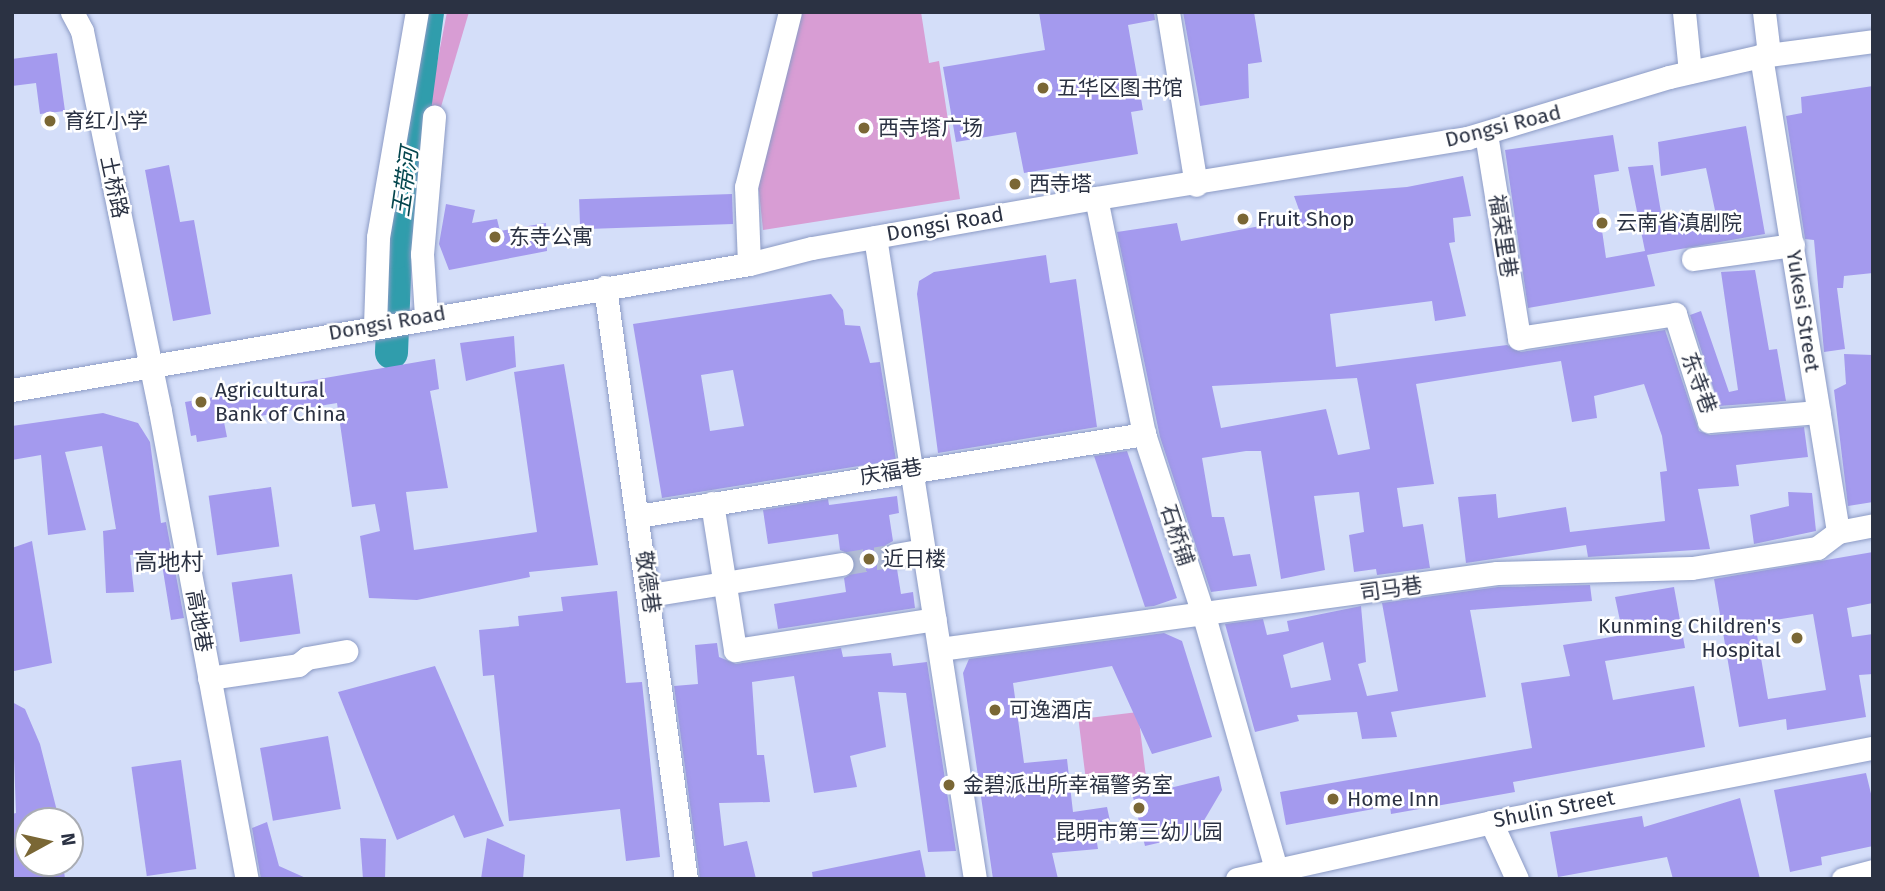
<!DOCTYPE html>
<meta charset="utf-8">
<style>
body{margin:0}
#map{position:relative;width:1885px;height:891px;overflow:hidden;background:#d4def9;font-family:"Fira Sans","Noto Sans SC",sans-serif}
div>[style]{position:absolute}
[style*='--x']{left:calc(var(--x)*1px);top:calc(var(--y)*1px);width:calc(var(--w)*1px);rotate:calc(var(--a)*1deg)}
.green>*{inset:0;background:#d89dd4;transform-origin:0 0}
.river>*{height:33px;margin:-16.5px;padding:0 16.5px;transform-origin:16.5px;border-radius:16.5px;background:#309dac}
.building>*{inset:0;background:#a49aee;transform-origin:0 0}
.minor-tunnel>*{height:23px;margin-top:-11.5px;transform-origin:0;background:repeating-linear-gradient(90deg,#b2bcd5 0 23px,transparent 0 34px)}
.roads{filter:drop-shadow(0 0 2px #8c9bc5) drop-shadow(0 0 2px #8c9bc5)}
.minor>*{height:23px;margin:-11.5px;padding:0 11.5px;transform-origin:11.5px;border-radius:11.5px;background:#fff}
.dots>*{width:19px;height:19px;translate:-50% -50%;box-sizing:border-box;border:4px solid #fff;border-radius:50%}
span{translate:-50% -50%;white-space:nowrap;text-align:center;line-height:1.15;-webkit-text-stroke:5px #fff;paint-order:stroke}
.poi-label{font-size:21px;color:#2b3243}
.left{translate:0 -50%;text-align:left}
.right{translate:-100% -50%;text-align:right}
.street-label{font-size:21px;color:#2b3243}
.water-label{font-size:23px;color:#04464e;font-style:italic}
.neighbourhood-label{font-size:23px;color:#2b3243}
.frame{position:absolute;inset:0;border:14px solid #2b3243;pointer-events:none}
.north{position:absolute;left:14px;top:807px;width:70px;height:70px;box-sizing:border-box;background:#fff;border:2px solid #aaadb4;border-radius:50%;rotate:82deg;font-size:19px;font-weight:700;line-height:28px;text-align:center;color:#2b3243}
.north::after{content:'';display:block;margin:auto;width:24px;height:32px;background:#7a6735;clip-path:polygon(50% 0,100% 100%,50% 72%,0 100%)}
</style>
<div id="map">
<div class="green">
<div style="clip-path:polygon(447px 12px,469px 12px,430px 144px,422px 141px)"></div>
<div style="clip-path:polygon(799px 12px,921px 12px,929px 63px,939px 61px,960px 199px,763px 230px,757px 172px)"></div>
<div style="left:1138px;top:712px;width:70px;height:60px;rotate:83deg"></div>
</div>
<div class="river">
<div style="--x:391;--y:352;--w:100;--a:-87.7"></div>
<div style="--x:395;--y:252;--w:242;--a:-82.4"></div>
</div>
<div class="building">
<div style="clip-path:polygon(1039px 12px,1154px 12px,1155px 20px,1128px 25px,1143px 110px,1131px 112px,1138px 154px,1024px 173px,1016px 132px,956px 142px,943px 67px,1045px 50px)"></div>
<div style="clip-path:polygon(1183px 12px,1254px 12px,1262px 62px,1248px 64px,1249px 98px,1200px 106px)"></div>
<div style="clip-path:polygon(57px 53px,65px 111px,40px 114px,36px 83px,12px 86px,12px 59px)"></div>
<div style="clip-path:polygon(1873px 86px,1873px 273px,1844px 276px,1843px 288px,1837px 288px,1845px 349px,1824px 352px,1814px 240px,1805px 239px,1786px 116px,1802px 113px,1801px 97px)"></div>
<div style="clip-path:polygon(1746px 126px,1765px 234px,1647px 255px,1655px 286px,1528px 308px,1505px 150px,1613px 135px,1619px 171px,1594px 175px,1606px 258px,1645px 251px,1628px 167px,1653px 165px,1663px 224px,1716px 215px,1706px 168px,1661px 176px,1658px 142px)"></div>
<div style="clip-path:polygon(169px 165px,180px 222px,194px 220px,211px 314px,173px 321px,145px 170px)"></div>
<div style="clip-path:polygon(evenodd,1463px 176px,1471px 216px,1453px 218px,1455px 242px,1449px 243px,1466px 316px,1435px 321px,1432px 301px,1330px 314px,1336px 367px,1507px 345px,1521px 352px,1665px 330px,1699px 431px,1710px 435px,1804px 427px,1808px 457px,1736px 465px,1739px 486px,1698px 489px,1710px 549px,1588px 557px,1586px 545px,1466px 563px,1458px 497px,1496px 494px,1498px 518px,1566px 507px,1570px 532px,1665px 521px,1660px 472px,1667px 471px,1662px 436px,1644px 384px,1594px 396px,1597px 418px,1572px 422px,1561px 361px,1416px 384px,1434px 484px,1397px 488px,1403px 527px,1423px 524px,1430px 568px,1377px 575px,1376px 569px,1354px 572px,1349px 535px,1364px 532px,1359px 492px,1314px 496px,1325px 570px,1281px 579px,1261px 451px,1246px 451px,1202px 458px,1212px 517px,1224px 517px,1233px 556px,1250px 554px,1257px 586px,1211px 592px,1160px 437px,1117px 232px,1177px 223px,1181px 241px,1302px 218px,1294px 196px,1407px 187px,1463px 176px,1357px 378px,1370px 449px,1338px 455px,1326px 409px,1221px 428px,1212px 386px,1357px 378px)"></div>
<div style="left:732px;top:194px;width:30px;height:153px;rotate:88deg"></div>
<div style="clip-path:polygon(446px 204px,475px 210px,472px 223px,497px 219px,500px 231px,546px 223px,547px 251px,449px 270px,439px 244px)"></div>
<div style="clip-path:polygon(1046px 255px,1050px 283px,1076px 279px,1097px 427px,938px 453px,917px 294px,919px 281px,934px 272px)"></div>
<div style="clip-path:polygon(1755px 270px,1769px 350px,1777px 349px,1786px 401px,1719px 406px,1690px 315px,1701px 311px,1729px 392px,1738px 390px,1721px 272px)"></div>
<div style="clip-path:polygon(evenodd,831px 294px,843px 310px,845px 325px,860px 326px,870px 363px,880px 362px,896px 460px,662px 498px,633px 324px,831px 294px,733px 370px,744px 426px,710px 431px,701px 375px,733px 370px)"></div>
<div style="clip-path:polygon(514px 336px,516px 367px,466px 381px,460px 343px)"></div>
<div style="clip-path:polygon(1844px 354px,1873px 355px,1873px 502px,1848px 506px,1834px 390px,1846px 384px)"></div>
<div style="clip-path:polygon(435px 359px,439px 389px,430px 391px,448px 488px,406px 492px,414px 550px,537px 532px,514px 372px,564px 364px,598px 565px,529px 572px,530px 577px,417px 600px,369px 598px,360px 536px,380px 531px,375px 504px,352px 507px,337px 403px,224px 422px,227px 437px,197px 442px,196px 435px,191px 436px,185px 402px)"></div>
<div style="clip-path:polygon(103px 413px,138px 423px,150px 442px,161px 523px,166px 522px,184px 618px,171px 620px,160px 552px,130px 555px,134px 592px,106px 593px,103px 531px,116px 529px,102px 446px,65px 452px,86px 530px,48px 535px,41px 455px,12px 460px,12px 426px)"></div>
<div style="clip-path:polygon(1127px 451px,1177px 598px,1154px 606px,1145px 607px,1094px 456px)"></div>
<div style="left:271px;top:487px;width:60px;height:63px;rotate:82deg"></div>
<div style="clip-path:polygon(1788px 492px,1812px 493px,1816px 531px,1754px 544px,1750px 515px,1789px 506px)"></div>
<div style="clip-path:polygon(897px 496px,899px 513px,889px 515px,893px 541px,886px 545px,881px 557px,885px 564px,897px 569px,901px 594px,913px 592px,915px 608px,778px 629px,774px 604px,846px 592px,844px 578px,851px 574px,856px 562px,852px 555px,840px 550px,838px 534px,768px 544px,763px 510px,828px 499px,829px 505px)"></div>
<div style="clip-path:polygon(32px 541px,52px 663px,14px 671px,12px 548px)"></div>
<div style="clip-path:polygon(evenodd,1873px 552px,1873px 603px,1847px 608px,1852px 637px,1873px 634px,1873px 674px,1859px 675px,1866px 717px,1787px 730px,1786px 719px,1739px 727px,1714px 579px,1873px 552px,1813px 614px,1826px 690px,1768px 699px,1755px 623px,1813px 614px)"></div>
<div style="left:292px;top:574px;width:60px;height:61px;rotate:82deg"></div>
<div style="clip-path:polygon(evenodd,1590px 585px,1592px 601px,1470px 610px,1486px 697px,1391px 712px,1397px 737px,1362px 739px,1357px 712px,1297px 715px,1299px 721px,1255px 732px,1225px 624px,1263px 619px,1267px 635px,1289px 631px,1287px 621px,1361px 606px,1366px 662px,1358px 664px,1367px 696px,1398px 691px,1382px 603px,1498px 587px,1590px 585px,1323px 642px,1331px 680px,1291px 688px,1283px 655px,1323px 642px)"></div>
<div style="clip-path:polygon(1674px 587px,1685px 648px,1605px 661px,1613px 700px,1694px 686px,1705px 747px,1513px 782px,1515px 792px,1391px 814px,1390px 806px,1286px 825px,1280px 792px,1532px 748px,1521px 683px,1570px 676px,1563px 645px,1623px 635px,1615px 597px)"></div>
<div style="clip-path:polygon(617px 591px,626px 683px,642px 682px,660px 857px,626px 861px,620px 809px,509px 821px,494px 675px,483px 676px,479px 630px,519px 626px,518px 616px,563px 611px,561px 597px)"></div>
<div style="clip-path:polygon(1164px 633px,1182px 641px,1212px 737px,1152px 754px,1112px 666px,1013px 683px,1024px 763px,1067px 759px,1073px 812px,1107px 807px,1113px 835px,1096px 837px,1098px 849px,1052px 853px,1058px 879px,993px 879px,963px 673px,969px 659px)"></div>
<div style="clip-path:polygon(717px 643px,719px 657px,736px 664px,841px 648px,843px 657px,891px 653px,893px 666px,927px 662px,956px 851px,928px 852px,906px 693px,878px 692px,886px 747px,850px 756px,857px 787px,814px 793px,794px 676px,752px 682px,757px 755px,764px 755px,770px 802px,719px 803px,724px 846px,747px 841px,756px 879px,700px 879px,674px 686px,698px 684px,695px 645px)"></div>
<div style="clip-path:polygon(435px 666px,504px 826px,464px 838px,454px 815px,397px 840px,338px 692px)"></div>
<div style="clip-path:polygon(12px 702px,25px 709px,40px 744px,58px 815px,28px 821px,28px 863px,63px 863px,65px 879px,12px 879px,12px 814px,16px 813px)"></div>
<div style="left:328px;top:736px;width:74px;height:69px;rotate:80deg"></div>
<div style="left:181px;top:760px;width:110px;height:50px;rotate:82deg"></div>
<div style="clip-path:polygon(1866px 773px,1873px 802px,1873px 846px,1821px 857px,1822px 865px,1790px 872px,1774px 790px)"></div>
<div style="clip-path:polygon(1219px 776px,1222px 790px,1196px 834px,1145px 846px,1133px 797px)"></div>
<div style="clip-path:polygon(1740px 798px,1760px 879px,1673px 879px,1667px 857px,1558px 877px,1550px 832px,1642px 816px,1644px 827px)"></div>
<div style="clip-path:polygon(267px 822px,279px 866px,308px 879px,261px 879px,252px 828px)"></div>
<div style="clip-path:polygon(360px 838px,386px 839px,385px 879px,363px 879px)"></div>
<div style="clip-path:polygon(487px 838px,525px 855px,523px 879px,481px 879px)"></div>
<div style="clip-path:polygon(920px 850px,926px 879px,813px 879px,812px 872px)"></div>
</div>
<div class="minor-tunnel">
<div style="--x:842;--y:564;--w:54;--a:-9.6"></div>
</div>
<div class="roads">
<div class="minor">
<div style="--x:72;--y:12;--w:21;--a:62"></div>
<div style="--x:82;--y:31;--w:388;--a:78.4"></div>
<div style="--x:160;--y:411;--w:476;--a:79.5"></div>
<div style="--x:1168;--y:12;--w:175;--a:80.8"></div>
<div style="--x:1684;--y:12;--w:60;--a:84.3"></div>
<div style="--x:1764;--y:12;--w:42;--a:83.2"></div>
<div style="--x:1761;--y:56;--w:482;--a:80.8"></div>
<div style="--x:1838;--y:532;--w:36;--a:-11"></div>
<div style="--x:1486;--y:134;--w:207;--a:80.8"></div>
<div style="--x:1519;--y:338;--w:158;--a:-8.7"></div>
<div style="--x:1675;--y:314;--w:112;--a:72.4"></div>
<div style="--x:1709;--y:421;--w:110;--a:-4.7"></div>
<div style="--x:1096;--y:198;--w:241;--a:78.5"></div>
<div style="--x:1144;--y:434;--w:192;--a:71.8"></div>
<div style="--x:1204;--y:616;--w:262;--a:74.1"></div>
<div style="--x:875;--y:237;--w:650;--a:81.15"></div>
<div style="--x:1693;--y:259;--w:101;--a:-8"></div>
<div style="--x:749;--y:264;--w:77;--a:-92.2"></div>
<div style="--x:746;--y:187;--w:180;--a:-75.9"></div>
<div style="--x:605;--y:287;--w:598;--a:82.21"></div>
<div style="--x:426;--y:316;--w:62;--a:-93.7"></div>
<div style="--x:422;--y:254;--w:138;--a:-85"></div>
<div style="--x:375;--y:325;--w:88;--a:-88"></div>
<div style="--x:378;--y:237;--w:228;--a:-80.2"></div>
<div style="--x:12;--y:390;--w:748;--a:-9.7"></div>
<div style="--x:749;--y:264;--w:65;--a:-14.3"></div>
<div style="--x:812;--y:248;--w:288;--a:-10"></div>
<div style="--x:1096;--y:198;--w:376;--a:-9.2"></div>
<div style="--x:1467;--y:138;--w:211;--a:-16.8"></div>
<div style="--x:1669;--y:77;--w:94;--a:-12.9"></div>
<div style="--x:1761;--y:56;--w:113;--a:-7.6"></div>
<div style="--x:712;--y:503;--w:149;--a:81.1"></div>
<div style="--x:735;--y:650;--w:202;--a:-8.8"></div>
<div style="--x:638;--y:516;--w:513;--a:-9.21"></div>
<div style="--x:895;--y:555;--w:29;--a:-10"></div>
<div style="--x:650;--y:595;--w:194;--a:-9.2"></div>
<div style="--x:940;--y:649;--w:562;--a:-7.77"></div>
<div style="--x:1497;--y:573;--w:195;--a:-1.5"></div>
<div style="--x:1692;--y:568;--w:127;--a:-9.1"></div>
<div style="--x:1817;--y:548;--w:26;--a:-37"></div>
<div style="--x:209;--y:678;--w:90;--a:-8.3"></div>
<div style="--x:298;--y:665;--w:11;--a:-38"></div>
<div style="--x:307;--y:658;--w:40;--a:-10"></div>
<div style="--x:1491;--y:822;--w:63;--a:65.5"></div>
<div style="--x:1237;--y:879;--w:260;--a:-12.6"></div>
<div style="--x:1491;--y:822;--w:389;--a:-11"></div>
<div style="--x:1843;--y:879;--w:31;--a:-15"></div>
</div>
</div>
<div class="dots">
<div style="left:1043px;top:88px;background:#7a6735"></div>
<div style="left:50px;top:121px;background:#7a6735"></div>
<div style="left:864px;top:128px;background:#7a6735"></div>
<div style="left:1015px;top:184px;background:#7a6735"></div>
<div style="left:1243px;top:219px;background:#7a6735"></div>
<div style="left:1602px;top:223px;background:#7a6735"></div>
<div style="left:495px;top:237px;background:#7a6735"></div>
<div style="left:201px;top:402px;background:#7a6735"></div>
<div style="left:869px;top:559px;background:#7a6735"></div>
<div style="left:1797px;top:638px;background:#7a6735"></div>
<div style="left:995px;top:710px;background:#7a6735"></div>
<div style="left:949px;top:785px;background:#7a6735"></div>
<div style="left:1333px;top:799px;background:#7a6735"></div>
<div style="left:1139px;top:808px;background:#7a6735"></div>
</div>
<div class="poi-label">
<span class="left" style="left:1057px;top:88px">五华区图书馆</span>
<span class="left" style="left:64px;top:121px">育红小学</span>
<span class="left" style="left:878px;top:128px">西寺塔广场</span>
<span class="left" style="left:1029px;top:184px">西寺塔</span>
<span class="left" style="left:1257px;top:219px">Fruit Shop</span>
<span class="left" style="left:1616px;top:223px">云南省滇剧院</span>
<span class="left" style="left:509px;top:237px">东寺公寓</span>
<span class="left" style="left:215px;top:402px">Agricultural<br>Bank of China</span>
<span class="left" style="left:883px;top:559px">近日楼</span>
<span class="right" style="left:1781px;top:638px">Kunming Children's<br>Hospital</span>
<span class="left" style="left:1009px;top:710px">可逸酒店</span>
<span class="left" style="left:963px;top:785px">金碧派出所幸福警务室</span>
<span class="left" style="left:1347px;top:799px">Home Inn</span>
<span style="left:1139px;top:832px">昆明市第三幼儿园</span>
</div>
<div class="street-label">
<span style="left:1503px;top:126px;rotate:-14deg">Dongsi Road</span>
<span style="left:114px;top:187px;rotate:78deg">土桥路</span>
<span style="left:945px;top:224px;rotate:-10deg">Dongsi Road</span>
<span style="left:1503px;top:236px;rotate:81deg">福荣里巷</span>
<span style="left:1803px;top:311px;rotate:81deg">Yukesi Street</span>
<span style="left:387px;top:323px;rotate:-10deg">Dongsi Road</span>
<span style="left:1699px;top:383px;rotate:70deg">东寺巷</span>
<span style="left:891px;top:472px;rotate:-10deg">庆福巷</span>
<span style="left:1177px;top:535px;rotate:72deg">石桥铺</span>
<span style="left:648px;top:582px;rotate:82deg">敬德巷</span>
<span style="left:1391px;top:589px;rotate:-8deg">司马巷</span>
<span style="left:199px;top:621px;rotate:80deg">高地巷</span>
<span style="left:1554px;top:809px;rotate:-11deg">Shulin Street</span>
</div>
<div class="water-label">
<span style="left:405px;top:182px;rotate:-82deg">玉带河</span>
</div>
<div class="neighbourhood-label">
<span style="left:169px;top:562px">高地村</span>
</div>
<div class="frame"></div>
<div class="north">N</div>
</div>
